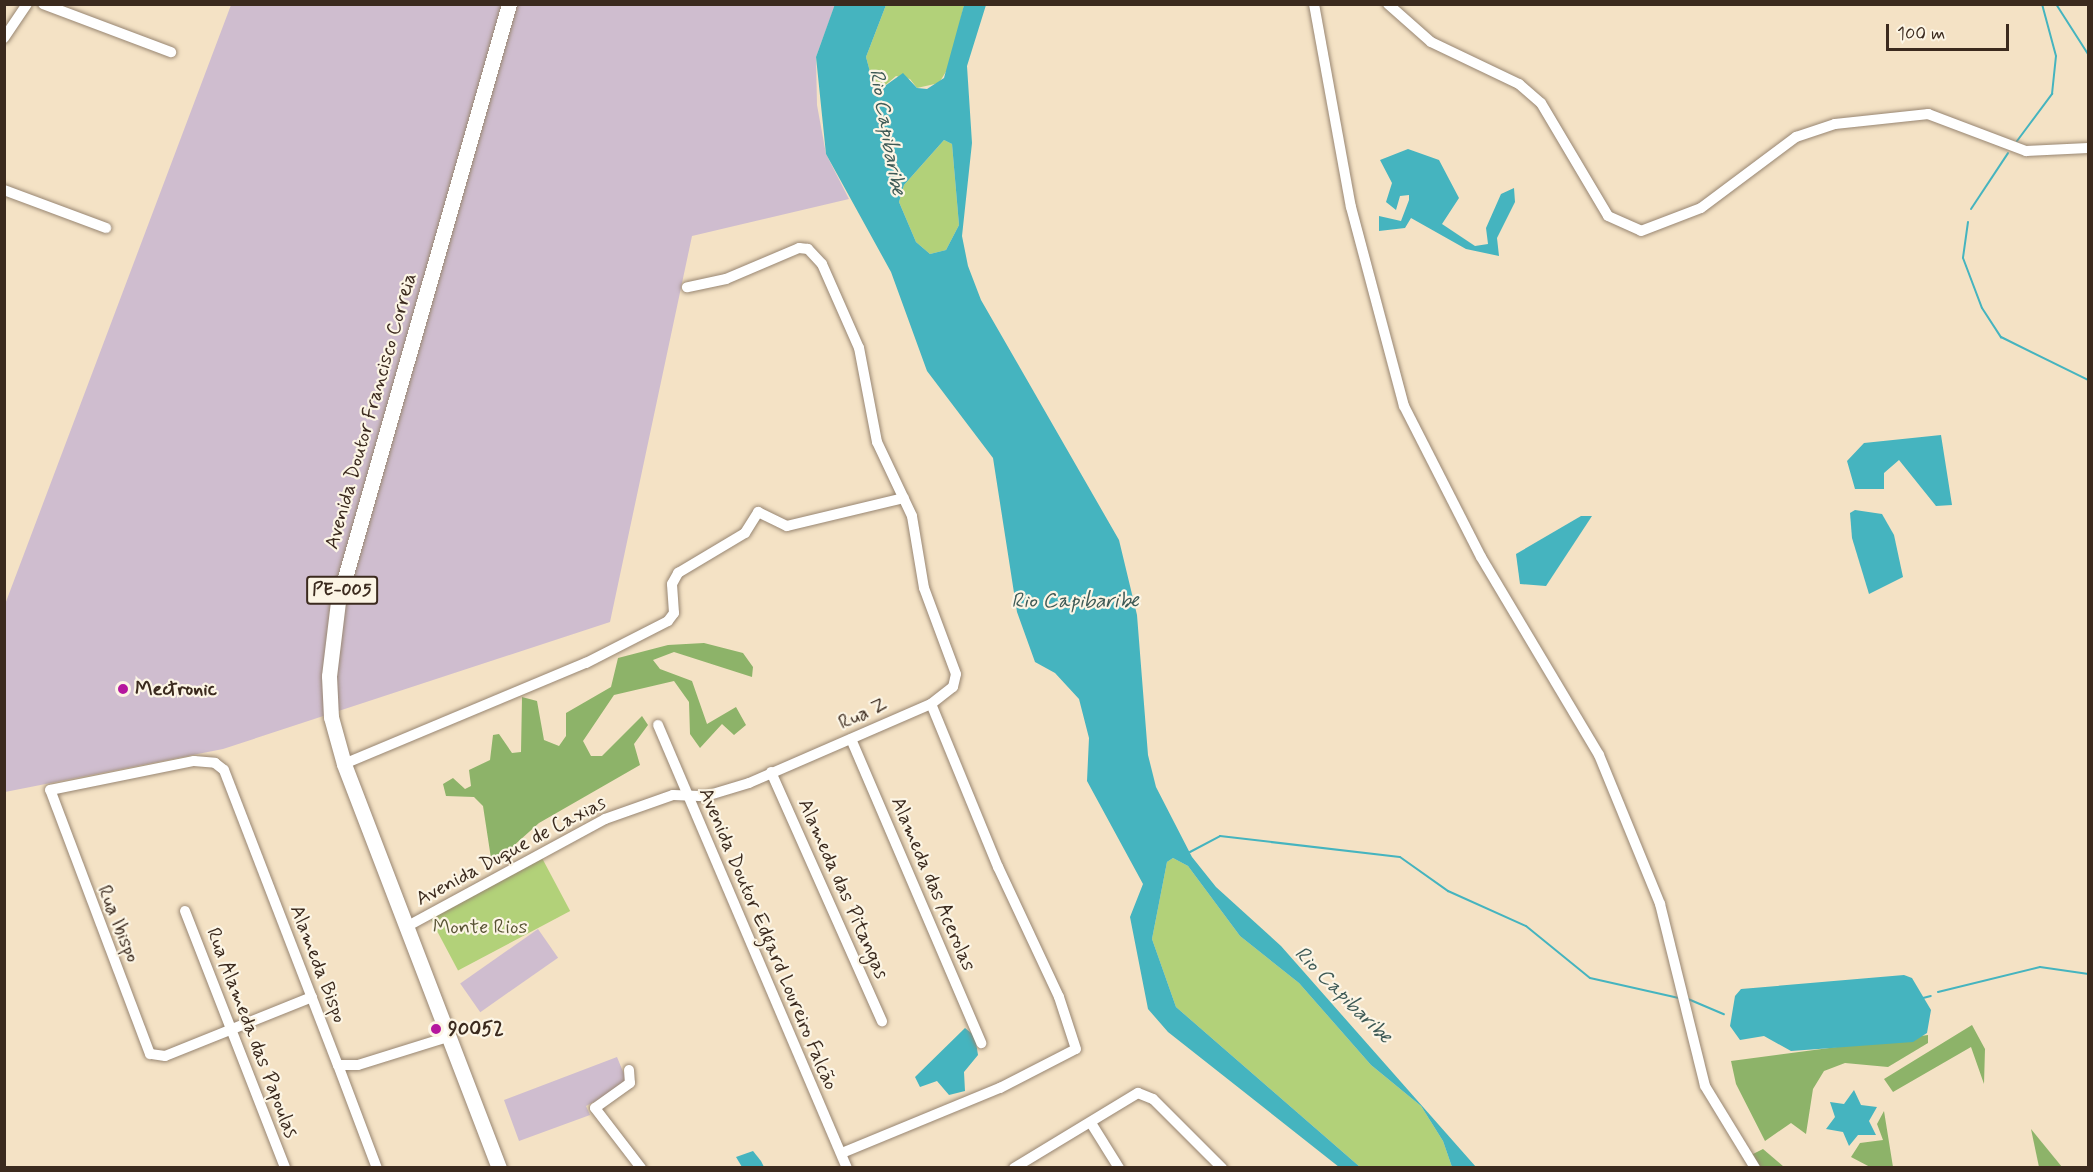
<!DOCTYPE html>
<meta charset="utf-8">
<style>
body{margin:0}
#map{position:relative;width:2093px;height:1172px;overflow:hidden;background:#f4e2c5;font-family:Mynerve,sans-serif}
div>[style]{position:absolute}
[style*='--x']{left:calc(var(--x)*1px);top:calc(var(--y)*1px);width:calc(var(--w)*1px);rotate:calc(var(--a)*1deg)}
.industrial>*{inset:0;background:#cfbdcf;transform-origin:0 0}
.green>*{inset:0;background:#b2d179;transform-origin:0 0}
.forest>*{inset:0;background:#8db369}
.water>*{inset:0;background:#45b4bf}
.stream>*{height:2px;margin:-1px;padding:0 1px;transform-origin:1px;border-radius:1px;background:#45b4bf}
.roads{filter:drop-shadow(0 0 2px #988672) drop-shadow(0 0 2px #988672)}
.street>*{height:10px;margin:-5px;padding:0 5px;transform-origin:5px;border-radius:5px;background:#fff}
.primary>*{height:15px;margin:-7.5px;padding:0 7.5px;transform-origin:7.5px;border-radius:7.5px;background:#fff}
.dots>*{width:16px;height:16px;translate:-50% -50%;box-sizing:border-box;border:3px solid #fcf5e5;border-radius:50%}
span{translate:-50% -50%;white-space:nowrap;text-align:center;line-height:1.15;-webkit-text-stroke:4.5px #fcf5e5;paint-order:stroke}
.shield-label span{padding:2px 4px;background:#fcf5e5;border:2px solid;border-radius:4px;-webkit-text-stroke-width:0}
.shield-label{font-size:18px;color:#3b2a1e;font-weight:700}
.street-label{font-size:20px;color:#3b2a1e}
.poi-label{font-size:20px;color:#3b2a1e;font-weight:700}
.left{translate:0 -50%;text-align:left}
.park-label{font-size:20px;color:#595435}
.water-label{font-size:21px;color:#3e5a56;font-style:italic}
.frame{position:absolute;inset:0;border:6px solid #3b2a1e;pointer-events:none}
.scale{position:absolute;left:1886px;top:24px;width:123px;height:27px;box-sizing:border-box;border:3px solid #3b2a1e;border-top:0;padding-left:8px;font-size:18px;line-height:21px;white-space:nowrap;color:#3b2a1e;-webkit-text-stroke:4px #fcf5e5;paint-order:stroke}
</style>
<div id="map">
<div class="industrial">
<div style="clip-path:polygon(231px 5px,835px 5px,816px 57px,817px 105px,826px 154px,849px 199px,692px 236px,610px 622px,223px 749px,5px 792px,4px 607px)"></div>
<div style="left:538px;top:929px;width:35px;height:95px;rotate:55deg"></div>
<div style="clip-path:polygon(617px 1057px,628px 1084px,586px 1106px,590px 1115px,519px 1141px,504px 1100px)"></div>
</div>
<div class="green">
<div style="clip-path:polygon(886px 5px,964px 5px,950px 65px,939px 83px,917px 88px,910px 79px,896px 76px,882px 88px,872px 79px,866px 57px)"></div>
<div style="clip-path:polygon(944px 140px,952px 144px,959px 225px,946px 250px,930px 254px,916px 242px,899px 202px,904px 185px)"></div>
<div style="left:542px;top:858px;width:60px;height:127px;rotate:62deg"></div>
<div style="clip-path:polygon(1173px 858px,1188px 866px,1240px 936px,1299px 983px,1371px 1065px,1421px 1106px,1443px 1141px,1452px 1167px,1360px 1167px,1176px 1007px,1152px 939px,1167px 862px)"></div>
</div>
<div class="forest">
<div style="clip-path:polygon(704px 643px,743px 653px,753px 667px,752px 677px,674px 652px,653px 660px,660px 669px,692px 681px,707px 724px,736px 707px,746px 725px,734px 735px,722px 724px,700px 748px,690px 734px,689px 702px,674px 681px,614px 695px,583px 741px,591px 756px,602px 756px,642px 716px,648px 725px,634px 744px,640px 765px,539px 823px,492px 865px,483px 806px,474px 797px,446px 796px,443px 784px,453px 778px,465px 789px,471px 786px,469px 770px,490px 760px,493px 735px,499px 734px,512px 753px,521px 752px,522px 697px,537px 701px,544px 740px,559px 746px,566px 736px,566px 713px,611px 687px,618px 658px,668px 645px)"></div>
<div style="clip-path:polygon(1972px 1025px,1985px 1049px,1984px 1084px,1971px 1047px,1893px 1092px,1884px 1079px)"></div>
<div style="clip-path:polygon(1928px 1035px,1928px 1043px,1888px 1067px,1845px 1063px,1824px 1071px,1813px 1089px,1806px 1134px,1791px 1123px,1765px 1141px,1736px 1084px,1731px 1061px)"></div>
<div style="clip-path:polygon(1884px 1111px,1893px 1167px,1870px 1167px,1851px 1157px,1860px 1143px,1883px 1140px,1877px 1124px)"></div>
<div style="clip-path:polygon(2031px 1129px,2062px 1167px,2039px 1167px)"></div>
<div style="clip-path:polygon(1763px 1149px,1784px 1167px,1759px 1167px,1751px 1155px)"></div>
</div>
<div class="water">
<div style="clip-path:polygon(evenodd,835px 4px,886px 5px,866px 57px,872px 79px,882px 88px,903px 73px,917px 88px,927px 89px,944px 78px,964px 5px,986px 5px,967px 66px,972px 143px,962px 236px,968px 266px,981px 300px,1119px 540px,1137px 615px,1148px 755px,1156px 787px,1192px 857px,1216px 887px,1281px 946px,1476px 1167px,1452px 1167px,1443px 1141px,1421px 1106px,1371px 1065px,1299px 983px,1240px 936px,1188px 866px,1173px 858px,1167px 862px,1152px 939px,1176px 1007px,1360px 1167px,1339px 1167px,1168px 1032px,1148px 1009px,1130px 917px,1143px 884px,1087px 781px,1089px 738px,1079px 699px,1055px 673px,1035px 662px,1017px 612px,993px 458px,927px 371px,891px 272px,826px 154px,816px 57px,835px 4px,944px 140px,952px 144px,959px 225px,946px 250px,930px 254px,916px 242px,899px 202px,904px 185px,944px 140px)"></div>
<div style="clip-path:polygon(1408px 149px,1439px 160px,1459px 198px,1442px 224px,1475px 246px,1488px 244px,1486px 228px,1501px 194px,1514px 188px,1515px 202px,1497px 238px,1499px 256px,1466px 249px,1411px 218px,1405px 228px,1379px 231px,1379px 216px,1401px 221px,1409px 200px,1409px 195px,1400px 196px,1396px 210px,1386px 202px,1392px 183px,1380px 160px)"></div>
<div style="clip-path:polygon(1941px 435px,1952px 505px,1936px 506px,1899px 460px,1884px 473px,1884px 489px,1855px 489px,1847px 461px,1864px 443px)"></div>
<div style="clip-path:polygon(1855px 510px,1882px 514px,1894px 535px,1903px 577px,1869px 594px,1852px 538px,1850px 513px)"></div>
<div style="clip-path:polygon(1581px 516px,1592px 516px,1546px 586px,1520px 584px,1516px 554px)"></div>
<div style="clip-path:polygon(1904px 975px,1912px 978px,1931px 1010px,1927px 1033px,1913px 1042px,1791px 1051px,1764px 1036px,1740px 1040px,1730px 1026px,1735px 996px,1741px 989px)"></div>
<div style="clip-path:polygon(965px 1028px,975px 1036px,978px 1055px,964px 1072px,965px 1091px,949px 1095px,937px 1081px,920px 1087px,915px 1077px)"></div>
<div style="clip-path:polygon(1854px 1090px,1861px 1105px,1877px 1107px,1869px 1121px,1876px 1135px,1858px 1135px,1849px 1146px,1843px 1132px,1826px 1129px,1835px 1117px,1830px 1102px,1844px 1104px)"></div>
<div style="clip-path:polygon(753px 1151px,761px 1161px,764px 1167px,742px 1167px,736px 1157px)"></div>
</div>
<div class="stream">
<div style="--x:2056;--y:4;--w:59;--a:57.4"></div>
<div style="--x:2017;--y:141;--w:59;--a:-53.3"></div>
<div style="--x:2052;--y:94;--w:38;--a:-84"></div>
<div style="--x:2056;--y:56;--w:54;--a:-105.1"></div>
<div style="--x:1971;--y:209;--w:67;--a:-56.5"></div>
<div style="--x:1968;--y:222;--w:36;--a:98"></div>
<div style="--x:1963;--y:258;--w:53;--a:69.2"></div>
<div style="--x:1982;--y:308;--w:35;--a:57"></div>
<div style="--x:2001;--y:337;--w:97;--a:26.3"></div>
<div style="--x:1190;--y:852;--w:34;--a:-28"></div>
<div style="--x:1220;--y:836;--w:181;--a:6.7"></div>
<div style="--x:1400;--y:857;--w:59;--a:35.3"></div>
<div style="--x:1448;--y:891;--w:85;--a:24.2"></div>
<div style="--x:1526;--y:926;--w:82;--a:39.1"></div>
<div style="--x:1590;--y:978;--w:91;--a:12.7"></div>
<div style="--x:1938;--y:992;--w:105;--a:-13.8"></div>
<div style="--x:2040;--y:967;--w:49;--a:8.3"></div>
<div style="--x:1923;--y:998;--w:8;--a:-14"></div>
<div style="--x:1688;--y:999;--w:39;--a:23"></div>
</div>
<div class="roads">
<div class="street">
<div style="--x:43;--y:4;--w:137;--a:20.6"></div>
<div style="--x:1314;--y:4;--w:206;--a:79.7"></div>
<div style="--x:1351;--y:207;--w:206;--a:75.1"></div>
<div style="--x:1404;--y:406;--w:169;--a:63"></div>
<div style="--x:1481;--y:557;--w:230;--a:59.2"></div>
<div style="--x:1599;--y:755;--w:161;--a:67.7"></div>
<div style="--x:1660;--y:904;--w:187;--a:76.1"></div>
<div style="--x:1705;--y:1086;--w:96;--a:58.6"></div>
<div style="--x:1388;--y:4;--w:57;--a:41.5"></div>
<div style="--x:1431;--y:42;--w:98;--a:25.5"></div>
<div style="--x:1519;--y:84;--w:29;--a:41"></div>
<div style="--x:1541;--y:103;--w:131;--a:59.3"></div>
<div style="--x:1608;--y:216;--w:36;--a:24"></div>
<div style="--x:1641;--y:231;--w:64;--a:-21"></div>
<div style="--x:1701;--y:208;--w:119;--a:-36.8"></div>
<div style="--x:1796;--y:137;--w:41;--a:-18.4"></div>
<div style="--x:1835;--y:124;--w:94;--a:-6.1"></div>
<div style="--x:1928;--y:114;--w:105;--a:20.7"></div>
<div style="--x:2026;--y:151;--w:62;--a:-2.8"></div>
<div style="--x:4;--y:38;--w:41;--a:-55.9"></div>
<div style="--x:4;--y:190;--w:109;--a:20.4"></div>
<div style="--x:658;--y:725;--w:482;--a:66.9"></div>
<div style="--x:851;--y:739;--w:331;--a:66.8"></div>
<div style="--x:344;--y:764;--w:262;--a:-22.7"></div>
<div style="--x:586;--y:663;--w:92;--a:-27.1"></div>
<div style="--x:668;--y:621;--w:10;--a:-53"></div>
<div style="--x:674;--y:613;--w:29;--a:-94"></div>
<div style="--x:672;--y:584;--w:13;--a:-61"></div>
<div style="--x:678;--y:573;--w:78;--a:-30.8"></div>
<div style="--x:745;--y:533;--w:25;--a:-58"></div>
<div style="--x:758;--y:512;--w:32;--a:26"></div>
<div style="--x:787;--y:526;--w:120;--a:-13.5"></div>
<div style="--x:771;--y:772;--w:273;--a:66"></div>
<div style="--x:185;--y:911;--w:276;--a:68.7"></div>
<div style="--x:406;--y:927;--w:226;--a:-28.5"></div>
<div style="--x:605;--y:819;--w:72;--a:-19.4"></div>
<div style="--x:673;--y:795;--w:33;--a:2"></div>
<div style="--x:706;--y:796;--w:45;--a:-16.8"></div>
<div style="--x:749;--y:783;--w:198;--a:-23.5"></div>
<div style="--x:931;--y:704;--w:28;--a:-38"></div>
<div style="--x:953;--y:687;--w:13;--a:-77"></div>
<div style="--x:956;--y:674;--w:92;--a:-110.4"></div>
<div style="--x:924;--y:588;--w:73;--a:-99.5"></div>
<div style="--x:912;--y:516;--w:82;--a:-115.3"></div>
<div style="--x:877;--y:442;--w:96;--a:-100.8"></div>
<div style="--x:859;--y:348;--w:92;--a:-113.8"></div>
<div style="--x:822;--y:264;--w:21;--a:-133"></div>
<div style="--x:808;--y:249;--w:9;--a:-174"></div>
<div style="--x:799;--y:248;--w:79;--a:157"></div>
<div style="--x:726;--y:279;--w:40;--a:168"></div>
<div style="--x:312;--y:997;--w:158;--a:158.1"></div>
<div style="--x:165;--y:1056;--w:15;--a:-172"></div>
<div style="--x:150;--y:1054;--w:282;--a:-110.7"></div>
<div style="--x:50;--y:790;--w:147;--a:-11.4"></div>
<div style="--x:194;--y:761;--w:21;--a:5"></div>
<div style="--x:215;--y:763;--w:11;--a:38"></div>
<div style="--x:224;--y:770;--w:316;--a:68.9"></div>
<div style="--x:338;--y:1065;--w:110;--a:69.3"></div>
<div style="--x:338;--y:1065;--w:20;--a:0"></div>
<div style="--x:358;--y:1065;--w:94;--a:-17.3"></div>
<div style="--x:629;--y:1070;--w:13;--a:86"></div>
<div style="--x:630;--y:1083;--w:43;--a:144.5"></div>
<div style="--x:595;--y:1108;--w:76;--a:52.5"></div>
<div style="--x:1091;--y:1123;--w:53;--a:58.1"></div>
<div style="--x:842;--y:1153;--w:171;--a:-22.4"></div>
<div style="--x:1000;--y:1088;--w:85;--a:-27.2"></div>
<div style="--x:1076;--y:1049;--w:55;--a:-108.1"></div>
<div style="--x:1059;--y:997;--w:144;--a:-115.1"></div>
<div style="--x:998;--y:867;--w:176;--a:-112.3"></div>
<div style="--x:1014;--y:1168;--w:145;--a:-31.2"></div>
<div style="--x:1138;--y:1093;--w:16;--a:22"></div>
<div style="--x:1153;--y:1099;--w:98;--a:45"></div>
</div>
<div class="primary">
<div style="--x:499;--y:1168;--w:433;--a:-111"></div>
<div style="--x:344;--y:764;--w:49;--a:-105.5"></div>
<div style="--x:331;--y:717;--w:41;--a:-92.8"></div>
<div style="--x:329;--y:676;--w:75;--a:-83.1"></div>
<div style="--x:338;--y:602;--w:622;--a:-74.04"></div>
</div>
</div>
<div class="dots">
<div style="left:123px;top:689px;background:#b5179e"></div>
<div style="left:436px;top:1029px;background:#b5179e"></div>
</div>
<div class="shield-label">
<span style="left:342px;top:590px">PE-005</span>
</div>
<div class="street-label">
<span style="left:371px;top:411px;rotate:-74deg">Avenida Doutor Francisco Correia</span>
<span style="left:863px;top:714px;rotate:-24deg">Rua Z</span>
<span style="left:511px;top:851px;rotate:-28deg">Avenida Duque de Caxias</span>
<span style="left:933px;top:884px;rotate:67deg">Alameda das Acerolas</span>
<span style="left:843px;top:889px;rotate:66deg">Alameda das Pitangas</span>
<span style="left:118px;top:924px;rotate:68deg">Rua Ibispo</span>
<span style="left:768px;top:939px;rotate:67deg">Avenida Doutor Edgard Loureiro Falcão</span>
<span style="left:318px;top:964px;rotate:69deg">Alameda Bispo</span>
<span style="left:252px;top:1033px;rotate:69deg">Rua Alameda das Papoulas</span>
</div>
<div class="poi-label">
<span class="left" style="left:135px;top:689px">Mectronic</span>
<span class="left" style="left:448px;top:1029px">90052</span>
</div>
<div class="park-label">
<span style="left:480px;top:927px">Monte Rios</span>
</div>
<div class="water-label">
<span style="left:887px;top:132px;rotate:80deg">Rio Capibaribe</span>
<span style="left:1075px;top:601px">Rio Capibaribe</span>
<span style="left:1343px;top:995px;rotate:45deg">Rio Capibaribe</span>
</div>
<div class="frame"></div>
<div class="scale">100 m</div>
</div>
